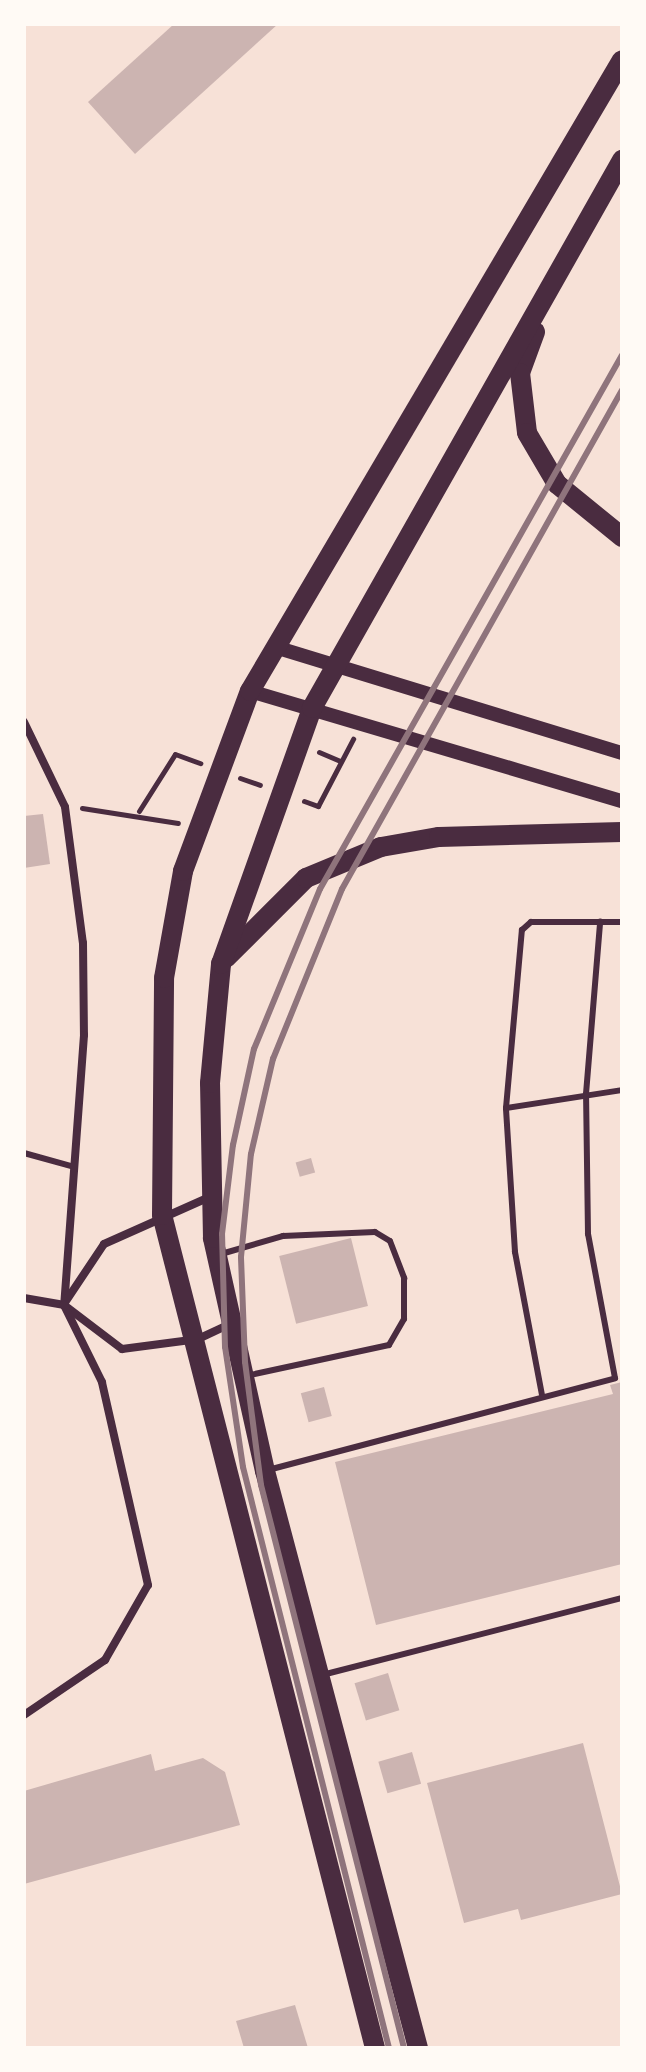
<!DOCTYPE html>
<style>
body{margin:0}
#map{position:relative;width:646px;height:2072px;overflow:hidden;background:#f7e1d7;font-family:Mulish,sans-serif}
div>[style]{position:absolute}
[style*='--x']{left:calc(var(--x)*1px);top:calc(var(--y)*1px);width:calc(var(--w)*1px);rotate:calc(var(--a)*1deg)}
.building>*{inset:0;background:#ccb4b1;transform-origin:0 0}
.path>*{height:5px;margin:-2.5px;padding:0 2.5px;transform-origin:2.5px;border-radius:2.5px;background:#4a2c40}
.service>*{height:6px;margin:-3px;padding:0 3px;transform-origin:3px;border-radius:3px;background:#4a2c40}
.minor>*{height:8px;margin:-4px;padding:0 4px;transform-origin:4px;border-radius:4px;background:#4a2c40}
.tertiary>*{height:14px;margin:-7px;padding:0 7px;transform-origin:7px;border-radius:7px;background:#4a2c40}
.primary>*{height:20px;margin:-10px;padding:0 10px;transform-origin:10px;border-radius:10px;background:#4a2c40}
.rail>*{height:6px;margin:-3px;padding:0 3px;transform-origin:3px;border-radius:3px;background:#8f747c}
span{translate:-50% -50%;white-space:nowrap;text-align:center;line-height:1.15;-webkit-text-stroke:6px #fffaf5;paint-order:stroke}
.frame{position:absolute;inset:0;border:26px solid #fffaf5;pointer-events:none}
</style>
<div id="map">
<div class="building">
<div style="clip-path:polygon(174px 24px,278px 24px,135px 154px,88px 102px)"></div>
<div style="clip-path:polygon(43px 814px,50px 864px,24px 868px,24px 816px)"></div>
<div style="left:311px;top:1158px;width:15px;height:16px;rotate:74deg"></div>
<div style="left:351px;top:1238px;width:70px;height:74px;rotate:76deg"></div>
<div style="clip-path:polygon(622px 1382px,622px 1564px,376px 1625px,335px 1462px,613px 1394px,610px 1385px)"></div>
<div style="left:324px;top:1387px;width:30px;height:24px;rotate:75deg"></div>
<div style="left:388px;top:1673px;width:39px;height:35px;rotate:73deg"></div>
<div style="clip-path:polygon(583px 1743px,622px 1894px,521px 1920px,518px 1909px,464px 1923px,427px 1783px)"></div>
<div style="left:412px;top:1752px;width:33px;height:35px;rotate:74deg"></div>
<div style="clip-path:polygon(151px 1754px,155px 1771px,203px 1758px,225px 1772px,240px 1825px,24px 1884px,24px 1791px)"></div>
<div style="clip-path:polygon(295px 2005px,308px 2048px,244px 2048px,236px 2021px)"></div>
</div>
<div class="path">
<div style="--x:319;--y:752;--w:23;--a:23"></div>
<div style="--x:240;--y:778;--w:21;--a:19"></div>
<div style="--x:304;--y:801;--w:15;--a:20"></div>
<div style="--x:318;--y:806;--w:76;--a:-62.4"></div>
<div style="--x:82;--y:808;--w:97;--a:8.9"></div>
<div style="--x:139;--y:811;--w:67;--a:-57.7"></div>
<div style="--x:175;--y:754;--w:27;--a:20"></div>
</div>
<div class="service">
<div style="--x:506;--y:1108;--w:179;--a:-84.9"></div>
<div style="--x:522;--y:930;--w:12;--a:-42"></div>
<div style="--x:531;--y:922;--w:91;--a:0"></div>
<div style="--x:24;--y:1153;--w:52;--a:15.6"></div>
<div style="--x:221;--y:1254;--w:65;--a:-16.2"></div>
<div style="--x:283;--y:1236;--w:92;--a:-2.5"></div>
<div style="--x:375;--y:1232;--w:17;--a:31"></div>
<div style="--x:390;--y:1241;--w:40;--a:69"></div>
<div style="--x:404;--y:1278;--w:41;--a:90"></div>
<div style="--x:404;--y:1319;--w:30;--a:120"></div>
<div style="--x:389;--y:1345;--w:146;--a:167.8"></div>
<div style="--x:542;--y:1395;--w:146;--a:-100.7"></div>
<div style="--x:515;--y:1252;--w:144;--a:-93.6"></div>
<div style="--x:506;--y:1108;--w:117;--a:-8.8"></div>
<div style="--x:268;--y:1470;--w:359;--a:-14.8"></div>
<div style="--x:615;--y:1378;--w:147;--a:-100.6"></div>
<div style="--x:588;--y:1234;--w:140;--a:-90.8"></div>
<div style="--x:586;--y:1094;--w:173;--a:-85.3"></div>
<div style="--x:322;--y:1675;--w:310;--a:-14.4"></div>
</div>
<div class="minor">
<div style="--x:24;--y:722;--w:94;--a:64.2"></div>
<div style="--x:65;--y:807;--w:137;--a:82.5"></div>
<div style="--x:83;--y:943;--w:92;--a:89.4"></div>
<div style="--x:84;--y:1035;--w:271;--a:94.2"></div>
<div style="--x:24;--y:1298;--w:41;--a:9.9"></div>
<div style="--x:64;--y:1305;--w:73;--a:37.2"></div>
<div style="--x:122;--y:1349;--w:77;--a:-7.5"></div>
<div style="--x:198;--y:1339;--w:38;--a:-25"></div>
<div style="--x:64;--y:1304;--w:72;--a:-56.3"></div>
<div style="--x:104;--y:1244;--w:118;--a:-24"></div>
<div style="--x:24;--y:1715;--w:98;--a:-34.2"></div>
<div style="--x:105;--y:1660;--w:86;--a:-60.2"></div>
<div style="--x:148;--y:1585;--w:208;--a:-102.8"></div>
<div style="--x:102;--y:1382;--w:86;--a:-116.3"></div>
</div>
<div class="tertiary">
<div style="--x:275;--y:647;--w:363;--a:17"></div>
<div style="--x:250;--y:691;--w:388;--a:16.5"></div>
</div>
<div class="primary">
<div style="--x:535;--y:332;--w:44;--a:110.1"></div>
<div style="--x:520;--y:373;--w:60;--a:83.3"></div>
<div style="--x:527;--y:433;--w:59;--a:59.5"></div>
<div style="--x:557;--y:484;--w:84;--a:39.2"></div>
<div style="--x:226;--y:958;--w:113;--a:-45"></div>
<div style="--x:306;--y:878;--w:81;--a:-22.5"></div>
<div style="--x:381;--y:847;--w:59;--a:-9.8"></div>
<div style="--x:439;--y:837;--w:183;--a:-1.6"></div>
<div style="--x:375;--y:2048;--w:860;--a:-104.34"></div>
<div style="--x:162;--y:1215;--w:237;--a:-89.5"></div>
<div style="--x:164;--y:978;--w:109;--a:-79.9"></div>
<div style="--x:183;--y:871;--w:192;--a:-69.6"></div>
<div style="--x:250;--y:691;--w:732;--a:-59.48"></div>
<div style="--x:418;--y:2048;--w:597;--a:-104.85"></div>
<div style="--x:265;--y:1471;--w:239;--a:-102.6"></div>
<div style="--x:213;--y:1238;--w:155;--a:-91.1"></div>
<div style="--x:210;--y:1083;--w:120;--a:-84.7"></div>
<div style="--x:221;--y:964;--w:272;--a:-70.4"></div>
<div style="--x:312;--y:708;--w:630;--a:-60.5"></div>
</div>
<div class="rail">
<div style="--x:389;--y:2048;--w:599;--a:-104.11"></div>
<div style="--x:243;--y:1467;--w:121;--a:-98.5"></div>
<div style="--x:225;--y:1347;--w:113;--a:-91.5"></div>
<div style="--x:222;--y:1234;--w:90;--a:-83"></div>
<div style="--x:233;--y:1145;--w:98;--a:-77.7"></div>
<div style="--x:254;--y:1049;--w:173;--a:-67.6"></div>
<div style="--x:320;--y:889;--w:613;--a:-60.51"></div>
<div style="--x:404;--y:2048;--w:581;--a:-104.25"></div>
<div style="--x:261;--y:1485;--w:124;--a:-97.4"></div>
<div style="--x:245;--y:1362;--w:105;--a:-92.2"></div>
<div style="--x:241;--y:1257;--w:103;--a:-84.5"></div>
<div style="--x:251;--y:1154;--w:98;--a:-77"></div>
<div style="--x:273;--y:1059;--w:183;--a:-67.9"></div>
<div style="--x:342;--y:889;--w:572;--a:-60.7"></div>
</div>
<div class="frame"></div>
</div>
